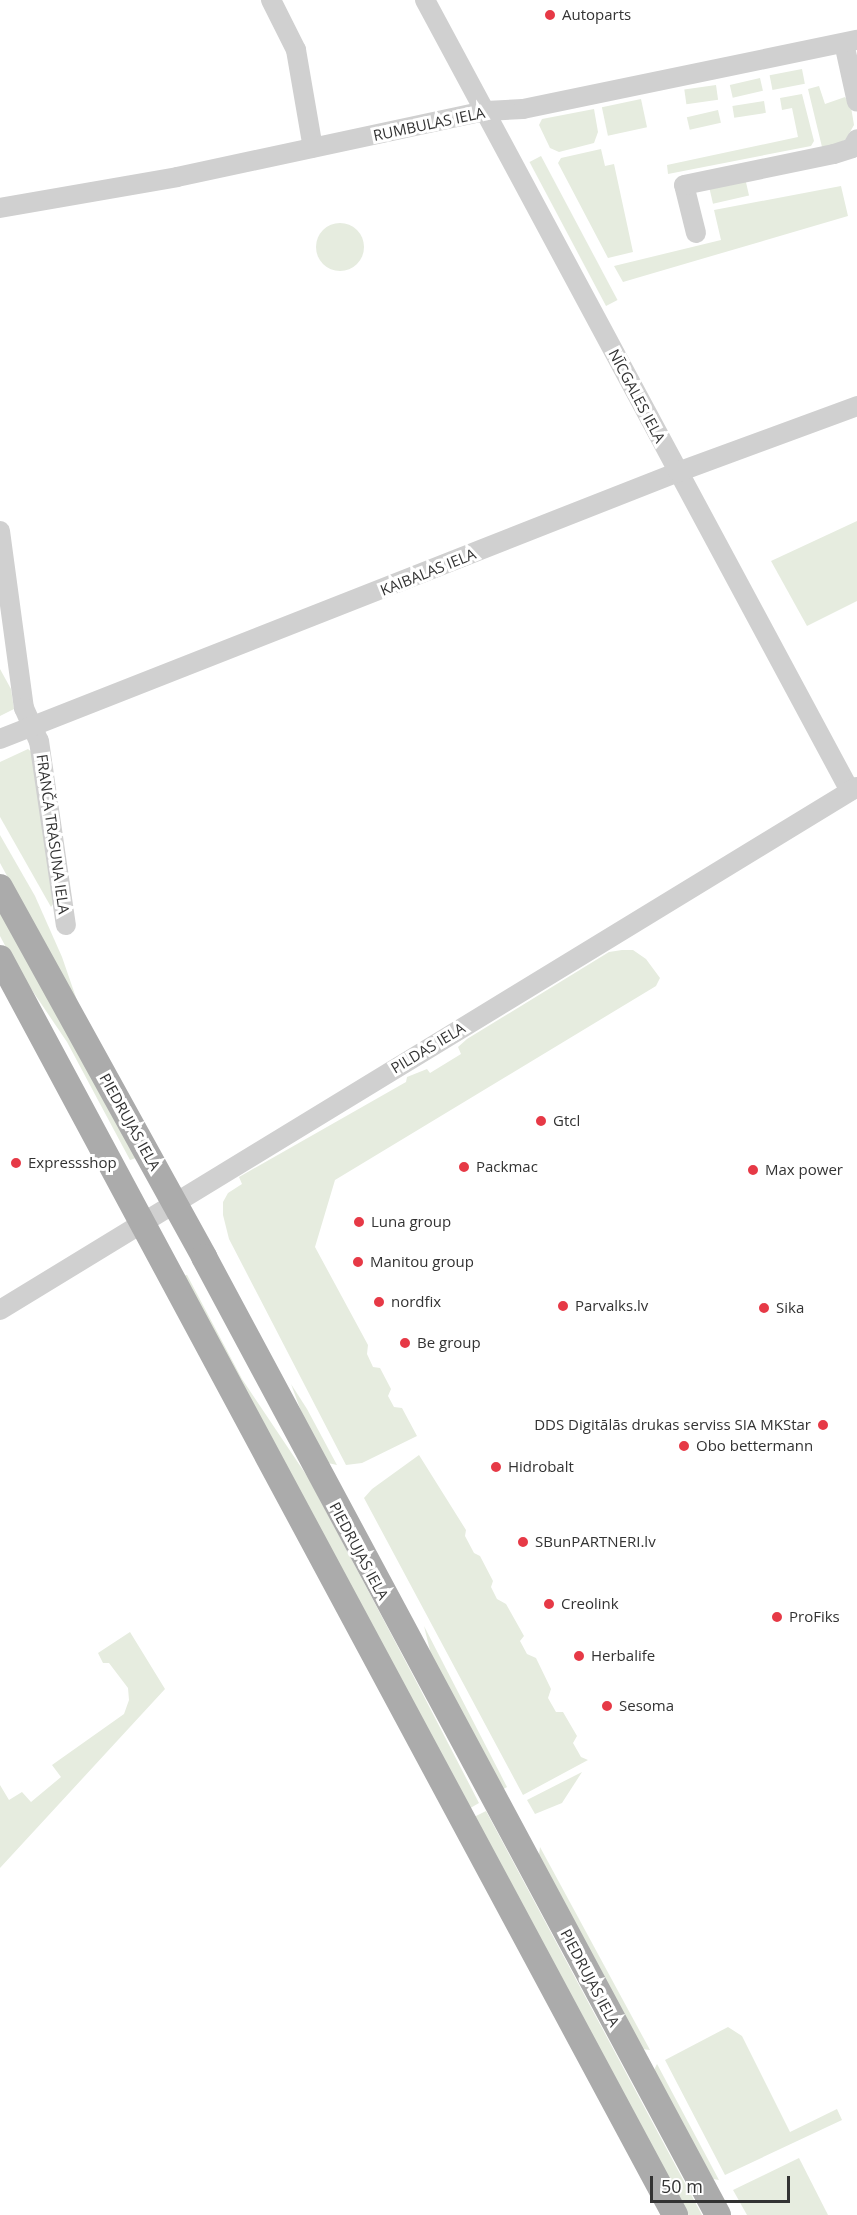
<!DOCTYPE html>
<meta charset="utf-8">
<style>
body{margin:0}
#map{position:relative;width:857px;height:2215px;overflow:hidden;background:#fff;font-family:"Open Sans",sans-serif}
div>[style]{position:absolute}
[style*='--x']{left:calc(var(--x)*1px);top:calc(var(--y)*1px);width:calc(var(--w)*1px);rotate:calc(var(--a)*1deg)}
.green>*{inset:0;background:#e6ecdf;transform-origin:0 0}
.round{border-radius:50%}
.minor>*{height:20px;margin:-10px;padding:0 10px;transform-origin:10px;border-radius:10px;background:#d0d0d0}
.major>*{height:26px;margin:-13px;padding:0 13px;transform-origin:13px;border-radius:13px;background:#ababab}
.dots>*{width:16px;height:16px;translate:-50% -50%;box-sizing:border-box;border:3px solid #fff;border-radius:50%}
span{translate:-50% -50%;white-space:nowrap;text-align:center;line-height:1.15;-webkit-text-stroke:6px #fff;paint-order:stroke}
.poi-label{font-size:15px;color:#333}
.left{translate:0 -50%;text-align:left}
.right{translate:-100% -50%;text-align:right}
.street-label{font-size:15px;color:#333}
.scale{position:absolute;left:650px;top:2176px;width:140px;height:27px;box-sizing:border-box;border:3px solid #333;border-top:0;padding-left:8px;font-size:18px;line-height:21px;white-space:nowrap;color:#333;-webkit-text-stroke:4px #fff;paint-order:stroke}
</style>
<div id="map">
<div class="green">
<div style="left:802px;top:69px;width:15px;height:33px;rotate:79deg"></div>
<div style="left:760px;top:78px;width:13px;height:31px;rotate:77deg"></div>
<div style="left:716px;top:85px;width:15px;height:32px;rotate:82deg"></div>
<div style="clip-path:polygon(819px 86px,825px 104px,845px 97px,851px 107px,854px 125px,846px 139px,837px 145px,822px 147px,808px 89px)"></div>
<div style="clip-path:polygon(802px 94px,814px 141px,811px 146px,668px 174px,667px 165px,798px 137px,792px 108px,782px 110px,780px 98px)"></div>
<div style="left:641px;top:99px;width:29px;height:40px;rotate:78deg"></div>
<div style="left:764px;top:101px;width:12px;height:32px;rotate:81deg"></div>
<div style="clip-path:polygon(594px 109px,598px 132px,594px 143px,559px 152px,550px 148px,539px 125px,542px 119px)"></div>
<div style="left:718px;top:110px;width:13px;height:32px;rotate:77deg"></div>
<div style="clip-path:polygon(601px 149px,605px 166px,614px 164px,633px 252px,608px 258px,558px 163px,561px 158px)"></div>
<div style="left:541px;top:156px;width:163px;height:13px;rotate:62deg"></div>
<div style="left:745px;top:178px;width:18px;height:37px;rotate:77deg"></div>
<div style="clip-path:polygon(841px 186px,848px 216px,623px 282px,614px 266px,721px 240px,714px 210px)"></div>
<div class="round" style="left:316px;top:223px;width:48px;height:48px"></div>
<div style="clip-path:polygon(857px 521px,857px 601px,807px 626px,771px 561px)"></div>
<div style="clip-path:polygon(0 669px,11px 689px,14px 709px,0 716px)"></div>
<div style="clip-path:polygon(28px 749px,35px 755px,55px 901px,51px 907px,0 817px,0 762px)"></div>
<div style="clip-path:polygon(0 835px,35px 896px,62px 957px,81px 1012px,0 863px)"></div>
<div style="clip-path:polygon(0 905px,136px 1158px,130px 1160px,67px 1042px,17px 968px,0 936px)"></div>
<div style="clip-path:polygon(622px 950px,633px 950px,646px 959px,660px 978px,656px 986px,335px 1180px,315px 1247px,368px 1345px,367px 1354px,373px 1367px,380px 1368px,391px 1389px,388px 1396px,394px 1407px,402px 1408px,417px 1436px,362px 1463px,346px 1465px,229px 1239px,223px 1215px,223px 1202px,228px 1193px,242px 1184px,239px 1177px,406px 1082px,407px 1077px,427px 1069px,430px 1073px,461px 1054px,458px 1047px,467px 1039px,609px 952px)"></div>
<div style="clip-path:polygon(187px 1275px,242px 1379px,309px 1479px,417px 1683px,479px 1803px,467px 1810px,182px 1276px)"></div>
<div style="clip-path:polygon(291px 1384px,307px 1409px,337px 1465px,328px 1463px,305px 1422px)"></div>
<div style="clip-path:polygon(419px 1455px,466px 1530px,465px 1536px,474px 1553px,480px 1556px,493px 1581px,491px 1587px,497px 1599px,506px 1604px,524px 1636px,520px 1641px,527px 1654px,536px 1658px,551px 1689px,548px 1698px,556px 1712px,563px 1712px,577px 1736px,573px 1743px,581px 1757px,588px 1760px,523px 1795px,364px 1498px,372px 1489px)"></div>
<div style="clip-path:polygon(424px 1626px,507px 1787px,502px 1790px,433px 1663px)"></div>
<div style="clip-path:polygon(130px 1632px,165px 1689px,0 1868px,0 1785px,9px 1800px,22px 1792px,31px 1802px,61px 1777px,52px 1765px,124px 1714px,129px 1700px,128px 1688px,109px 1663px,103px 1663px,98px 1653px)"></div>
<div style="clip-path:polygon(582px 1772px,562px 1803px,535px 1814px,527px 1800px)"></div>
<div style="clip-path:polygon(486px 1811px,702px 2215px,689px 2215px,474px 1817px)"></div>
<div style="clip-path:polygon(540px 1847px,650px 2050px,641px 2049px,538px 1862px)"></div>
<div style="clip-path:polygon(728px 2027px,742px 2036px,790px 2132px,837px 2109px,842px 2120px,725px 2175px,665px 2060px)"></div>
<div style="clip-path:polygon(657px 2064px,719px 2180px,713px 2179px,652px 2074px)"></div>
<div style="clip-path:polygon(799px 2158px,828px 2215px,747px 2215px,733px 2190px)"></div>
</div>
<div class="minor">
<div style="--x:271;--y:0;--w:56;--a:63.4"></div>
<div style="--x:296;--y:50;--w:99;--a:80.2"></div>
<div style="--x:425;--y:0;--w:898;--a:61.75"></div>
<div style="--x:844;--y:43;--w:60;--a:77.6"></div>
<div style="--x:0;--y:208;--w:180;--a:-9.9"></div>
<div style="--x:177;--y:177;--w:316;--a:-12.1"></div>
<div style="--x:486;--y:111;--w:37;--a:-3"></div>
<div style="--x:523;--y:109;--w:341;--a:-11.7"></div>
<div style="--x:696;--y:233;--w:49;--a:-104"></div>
<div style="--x:684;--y:185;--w:153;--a:-11.7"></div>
<div style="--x:834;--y:154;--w:19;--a:-18"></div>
<div style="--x:852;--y:148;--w:10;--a:-61"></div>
<div style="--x:0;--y:531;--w:179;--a:82.3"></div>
<div style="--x:24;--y:708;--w:36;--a:66"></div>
<div style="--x:39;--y:741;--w:186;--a:81.7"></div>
<div style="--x:0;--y:739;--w:729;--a:-21.49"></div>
<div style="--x:678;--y:472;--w:191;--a:-20.2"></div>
<div style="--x:0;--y:1310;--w:1004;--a:-31.39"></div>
</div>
<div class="major">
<div style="--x:0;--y:887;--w:423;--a:61.1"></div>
<div style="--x:204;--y:1257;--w:1087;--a:61.78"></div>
<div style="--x:0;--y:958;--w:1427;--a:61.76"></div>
</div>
<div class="dots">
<div style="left:550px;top:15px;background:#e63946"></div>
<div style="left:541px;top:1121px;background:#e63946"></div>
<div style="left:16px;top:1163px;background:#e63946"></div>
<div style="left:464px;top:1167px;background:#e63946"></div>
<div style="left:753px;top:1170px;background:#e63946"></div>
<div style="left:359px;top:1222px;background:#e63946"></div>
<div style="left:358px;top:1262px;background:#e63946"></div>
<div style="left:379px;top:1302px;background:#e63946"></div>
<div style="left:563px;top:1306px;background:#e63946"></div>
<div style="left:764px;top:1308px;background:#e63946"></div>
<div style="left:405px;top:1343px;background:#e63946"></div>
<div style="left:823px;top:1425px;background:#e63946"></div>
<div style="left:684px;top:1446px;background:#e63946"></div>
<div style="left:496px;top:1467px;background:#e63946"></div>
<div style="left:523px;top:1542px;background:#e63946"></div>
<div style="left:549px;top:1604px;background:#e63946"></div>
<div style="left:777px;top:1617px;background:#e63946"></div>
<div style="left:579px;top:1656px;background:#e63946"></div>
<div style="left:607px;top:1706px;background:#e63946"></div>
</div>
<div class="poi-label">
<span class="left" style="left:562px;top:15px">Autoparts</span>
<span class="left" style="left:553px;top:1121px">Gtcl</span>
<span class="left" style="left:28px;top:1163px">Expressshop</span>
<span class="left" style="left:476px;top:1167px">Packmac</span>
<span class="left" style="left:765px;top:1170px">Max power</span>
<span class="left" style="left:371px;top:1222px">Luna group</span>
<span class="left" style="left:370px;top:1262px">Manitou group</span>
<span class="left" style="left:391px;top:1302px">nordfix</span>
<span class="left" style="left:575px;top:1306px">Parvalks.lv</span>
<span class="left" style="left:776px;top:1308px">Sika</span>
<span class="left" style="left:417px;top:1343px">Be group</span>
<span class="right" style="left:811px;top:1425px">DDS Digitālās drukas serviss SIA MKStar</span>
<span class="left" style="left:696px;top:1446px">Obo bettermann</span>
<span class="left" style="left:508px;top:1467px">Hidrobalt</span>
<span class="left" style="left:535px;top:1542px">SBunPARTNERI.lv</span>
<span class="left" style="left:561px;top:1604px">Creolink</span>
<span class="left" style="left:789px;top:1617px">ProFiks</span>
<span class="left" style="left:591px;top:1656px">Herbalife</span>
<span class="left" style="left:619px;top:1706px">Sesoma</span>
</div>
<div class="street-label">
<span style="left:429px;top:124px;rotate:-12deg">RUMBULAS IELA</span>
<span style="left:637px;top:396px;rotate:62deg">NĪCGALES IELA</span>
<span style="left:428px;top:572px;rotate:-22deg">KAIBALAS IELA</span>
<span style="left:53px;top:834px;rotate:82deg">FRANČA TRASUNA IELA</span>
<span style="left:428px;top:1048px;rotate:-31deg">PILDAS IELA</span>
<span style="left:130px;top:1122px;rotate:61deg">PIEDRUJAS IELA</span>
<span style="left:359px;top:1551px;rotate:62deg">PIEDRUJAS IELA</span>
<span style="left:590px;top:1978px;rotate:62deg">PIEDRUJAS IELA</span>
</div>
<div class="scale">50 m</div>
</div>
